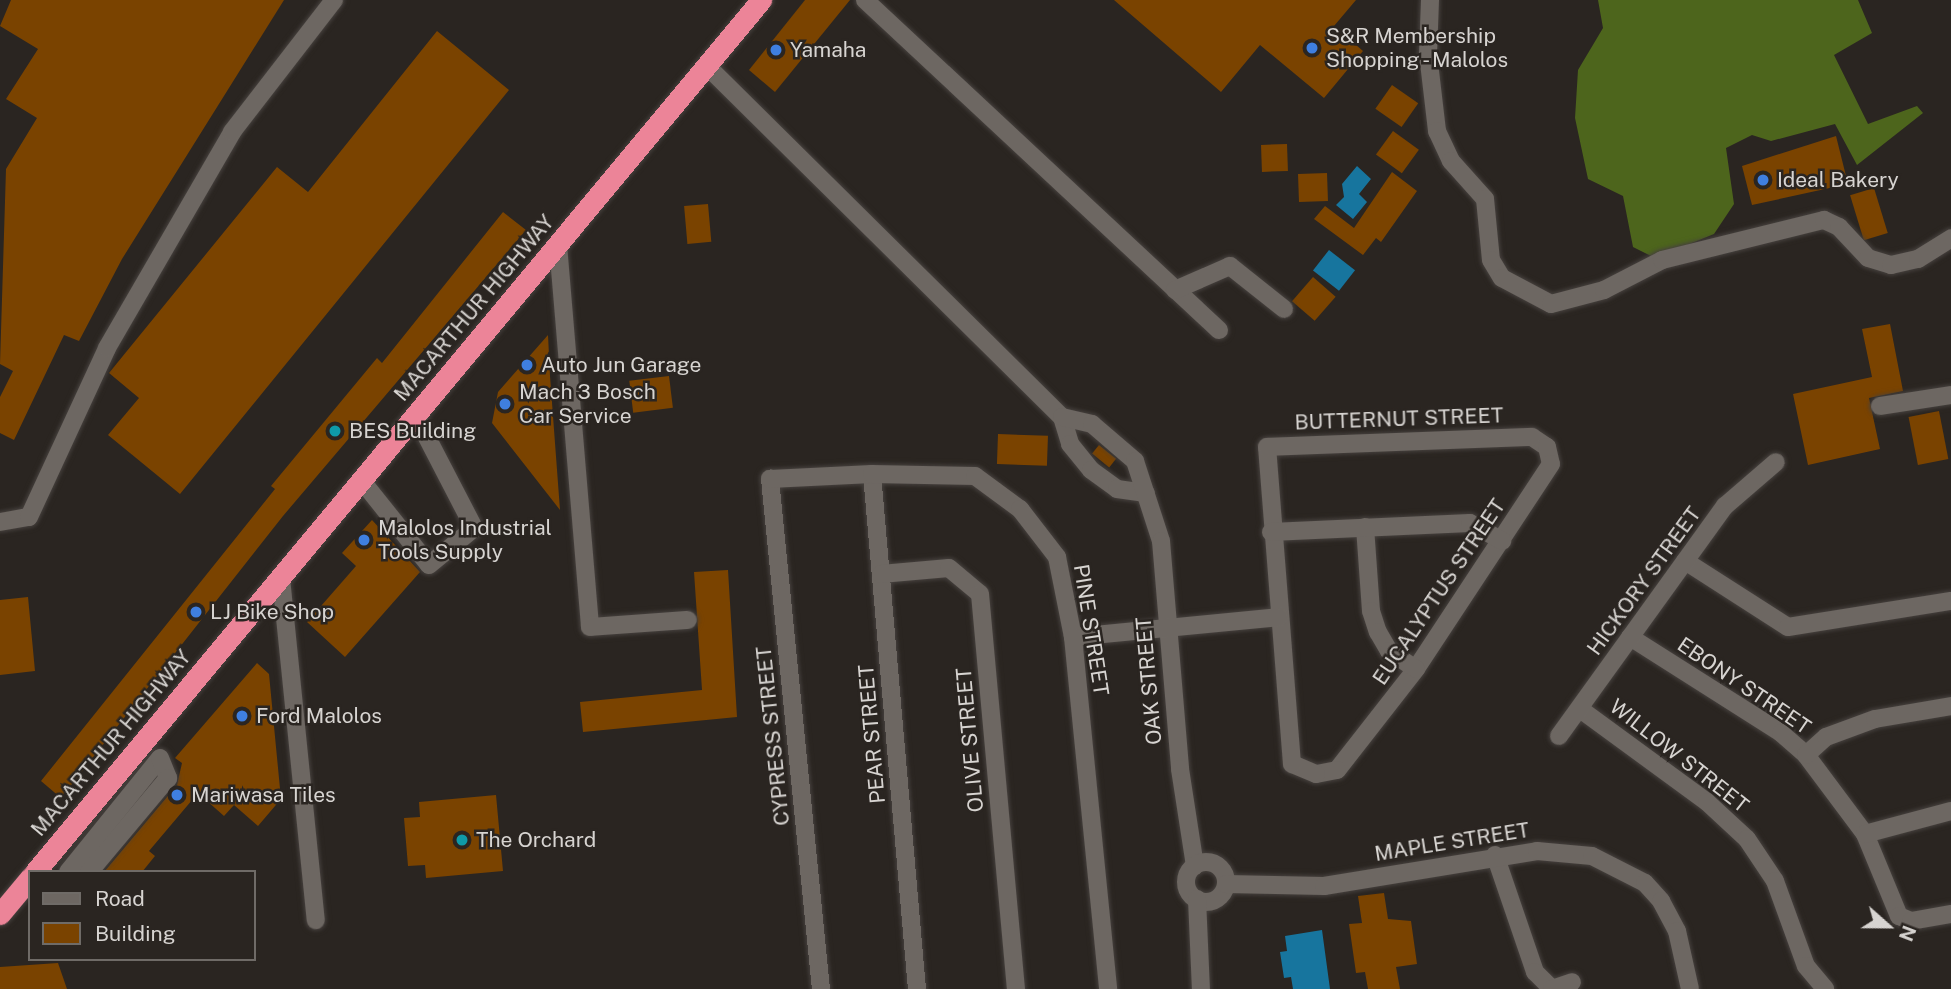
<!DOCTYPE html>
<style>
body{margin:0}
#map{position:relative;width:1951px;height:989px;overflow:hidden;background:#2a2521;font-family:"Public Sans",sans-serif}
div>[style]{position:absolute}
[style*='--x']{left:calc(var(--x)*1px);top:calc(var(--y)*1px);width:calc(var(--w)*1px);rotate:calc(var(--a)*1deg)}
.forest>*{inset:0;background:#4d651c}
.water>*{inset:0;background:#17759e;transform-origin:0 0}
.building>*{inset:0;background:#7a4300;transform-origin:0 0}
.roads{filter:drop-shadow(0 0 2px #46413e) drop-shadow(0 0 2px #46413e)}
.minor>*{height:18px;margin:-9px;padding:0 9px;transform-origin:9px;border-radius:9px;background:#6d6762}
.minor>.ring{margin:-9px;padding:0;box-sizing:content-box;background:none;border:18px solid #6d6762;border-radius:50%}
.highway>*{height:21px;margin:-10.5px;padding:0 10.5px;transform-origin:10.5px;border-radius:10.5px;background:#ec8498}
.dots>*{width:19px;height:19px;translate:-50% -50%;box-sizing:border-box;border:4px solid #2a2521;border-radius:50%}
span{translate:-50% -50%;white-space:nowrap;text-align:center;line-height:1.15;-webkit-text-stroke:5px #2a2521;paint-order:stroke}
.poi-label{font-size:21px;color:#d7d4d1}
.left{translate:0 -50%;text-align:left}
.street-label{font-size:21px;color:#d7d4d1}
.legend{position:absolute;left:28px;top:870px;width:228px;height:91px;box-sizing:border-box;background:#2a2521;border:2px solid #6f6b67;margin:0;padding:9px 12px;list-style:none;font-size:21px;color:#d7d4d1}
.legend li{display:flex;align-items:center;gap:14px;height:35px}
.legend b{width:35px;border:2px solid #6f6b67}
.north{position:absolute;left:1853px;top:891px;width:70px;height:70px;-webkit-text-stroke:5px #2a2521;paint-order:stroke;rotate:111deg;font-size:19px;font-weight:700;line-height:28px;text-align:center;color:#d7d4d1}
.north::after{content:'';display:block;margin:auto;width:24px;height:32px;background:#d7d4d1;clip-path:polygon(50% 0,100% 100%,50% 72%,0 100%)}
</style>
<div id="map">
<div class="forest">
<div style="clip-path:polygon(1598px 0,1858px 0,1872px 33px,1834px 55px,1868px 124px,1917px 106px,1923px 113px,1857px 165px,1835px 124px,1771px 141px,1752px 135px,1726px 148px,1734px 204px,1714px 234px,1655px 258px,1633px 247px,1623px 196px,1588px 179px,1575px 118px,1578px 70px,1603px 28px)"></div>
</div>
<div class="water">
<div style="clip-path:polygon(1357px 166px,1371px 179px,1359px 194px,1367px 202px,1353px 219px,1336px 205px,1344px 197px,1342px 184px)"></div>
<div style="left:1329px;top:250px;width:33px;height:26px;rotate:38deg"></div>
<div style="clip-path:polygon(1322px 930px,1330px 989px,1293px 989px,1291px 977px,1284px 978px,1280px 952px,1287px 951px,1285px 936px)"></div>
</div>
<div class="building">
<div style="clip-path:polygon(11px 0,284px 0,122px 259px,79px 341px,64px 335px,14px 440px,0 433px,0 397px,13px 371px,0 364px,6px 169px,37px 118px,6px 99px,38px 49px,0 26px)"></div>
<div style="clip-path:polygon(805px 0,850px 0,775px 92px,749px 70px)"></div>
<div style="clip-path:polygon(1114px 0,1356px 0,1334px 26px,1363px 51px,1324px 98px,1260px 45px,1221px 92px)"></div>
<div style="clip-path:polygon(437px 31px,509px 90px,180px 494px,108px 435px,139px 398px,109px 373px,277px 167px,308px 192px)"></div>
<div style="left:1392px;top:85px;width:32px;height:29px;rotate:35deg"></div>
<div style="left:1393px;top:131px;width:32px;height:29px;rotate:36deg"></div>
<div style="clip-path:polygon(1836px 136px,1848px 184px,1752px 205px,1742px 166px)"></div>
<div style="left:1287px;top:144px;width:27px;height:26px;rotate:88deg"></div>
<div style="clip-path:polygon(1392px 172px,1417px 191px,1381px 242px,1376px 238px,1363px 255px,1314px 219px,1325px 206px,1354px 228px)"></div>
<div style="left:1327px;top:173px;width:28px;height:29px;rotate:88deg"></div>
<div style="left:1874px;top:188px;width:47px;height:25px;rotate:73deg"></div>
<div style="left:708px;top:204px;width:38px;height:24px;rotate:85deg"></div>
<div style="clip-path:polygon(503px 212px,526px 230px,283px 516px,61px 798px,41px 781px,275px 489px,271px 486px,377px 358px,382px 363px)"></div>
<div style="left:1313px;top:277px;width:30px;height:32px;rotate:41deg"></div>
<div style="clip-path:polygon(1890px 324px,1903px 391px,1869px 398px,1880px 449px,1808px 465px,1793px 394px,1872px 377px,1862px 329px)"></div>
<div style="clip-path:polygon(548px 335px,550px 376px,560px 510px,492px 423px,498px 392px)"></div>
<div style="left:669px;top:376px;width:32px;height:40px;rotate:83deg"></div>
<div style="left:1939px;top:411px;width:49px;height:31px;rotate:79deg"></div>
<div style="left:998px;top:434px;width:50px;height:30px;rotate:2deg"></div>
<div style="left:1099px;top:445px;width:22px;height:11px;rotate:39deg"></div>
<div style="clip-path:polygon(372px 520px,420px 572px,345px 657px,307px 622px,356px 566px,342px 553px)"></div>
<div style="clip-path:polygon(728px 570px,737px 717px,583px 732px,580px 702px,702px 690px,694px 572px)"></div>
<div style="clip-path:polygon(28px 597px,35px 671px,0 675px,0 600px)"></div>
<div style="clip-path:polygon(257px 663px,269px 674px,281px 799px,258px 826px,234px 805px,224px 816px,198px 793px,149px 851px,155px 856px,142px 872px,104px 872px,177px 785px,182px 763px,175px 758px)"></div>
<div style="clip-path:polygon(496px 795px,503px 871px,426px 878px,425px 865px,408px 866px,404px 818px,420px 817px,419px 802px)"></div>
<div style="clip-path:polygon(1384px 893px,1388px 919px,1411px 921px,1417px 964px,1396px 967px,1400px 989px,1368px 989px,1365px 972px,1356px 973px,1349px 924px,1362px 923px,1358px 896px)"></div>
<div style="clip-path:polygon(58px 963px,67px 989px,0 989px,0 967px)"></div>
</div>
<div class="roads">
<div class="minor">
<div style="--x:865;--y:0;--w:484;--a:43"></div>
<div style="--x:1430;--y:0;--w:54;--a:92.1"></div>
<div style="--x:1428;--y:54;--w:78;--a:83.3"></div>
<div style="--x:1437;--y:131;--w:33;--a:65"></div>
<div style="--x:1451;--y:161;--w:51;--a:48.2"></div>
<div style="--x:1485;--y:199;--w:61;--a:84.4"></div>
<div style="--x:1491;--y:260;--w:21;--a:59"></div>
<div style="--x:1502;--y:278;--w:55;--a:28"></div>
<div style="--x:1551;--y:304;--w:55;--a:-14.8"></div>
<div style="--x:1604;--y:290;--w:65;--a:-27.3"></div>
<div style="--x:1662;--y:260;--w:167;--a:-13.9"></div>
<div style="--x:1824;--y:220;--w:17;--a:25"></div>
<div style="--x:1839;--y:227;--w:42;--a:46.9"></div>
<div style="--x:1868;--y:258;--w:24;--a:17"></div>
<div style="--x:1891;--y:265;--w:28;--a:-13"></div>
<div style="--x:1918;--y:259;--w:39;--a:-32"></div>
<div style="--x:707;--y:66;--w:499;--a:44.7"></div>
<div style="--x:1062;--y:417;--w:28;--a:73"></div>
<div style="--x:1070;--y:444;--w:33;--a:51"></div>
<div style="--x:1091;--y:470;--w:32;--a:36"></div>
<div style="--x:1117;--y:489;--w:29;--a:8"></div>
<div style="--x:558;--y:245;--w:383;--a:85.2"></div>
<div style="--x:590;--y:627;--w:98;--a:-4.1"></div>
<div style="--x:1175;--y:290;--w:60;--a:-23.6"></div>
<div style="--x:1230;--y:266;--w:69;--a:38.5"></div>
<div style="--x:1880;--y:406;--w:72;--a:-8.8"></div>
<div style="--x:1062;--y:417;--w:31;--a:13"></div>
<div style="--x:1092;--y:424;--w:57;--a:40.7"></div>
<div style="--x:1135;--y:461;--w:84;--a:72"></div>
<div style="--x:1161;--y:541;--w:229;--a:85.2"></div>
<div style="--x:1180;--y:769;--w:98;--a:81.2"></div>
<div style="--x:1532;--y:437;--w:18;--a:34"></div>
<div style="--x:1547;--y:447;--w:17;--a:77"></div>
<div style="--x:1551;--y:464;--w:245;--a:123.4"></div>
<div style="--x:1416;--y:669;--w:128;--a:128"></div>
<div style="--x:1337;--y:770;--w:21;--a:169"></div>
<div style="--x:1316;--y:774;--w:26;--a:-157"></div>
<div style="--x:1292;--y:764;--w:318;--a:-94.5"></div>
<div style="--x:1267;--y:447;--w:265;--a:-2.2"></div>
<div style="--x:872;--y:474;--w:517;--a:85.01"></div>
<div style="--x:362;--y:481;--w:107;--a:51.4"></div>
<div style="--x:429;--y:565;--w:58;--a:-39.4"></div>
<div style="--x:474;--y:528;--w:126;--a:-117.4"></div>
<div style="--x:0;--y:522;--w:29;--a:-10"></div>
<div style="--x:29;--y:517;--w:186;--a:-65.2"></div>
<div style="--x:107;--y:348;--w:250;--a:-59.9"></div>
<div style="--x:232;--y:132;--w:167;--a:-52.3"></div>
<div style="--x:1365;--y:527;--w:84;--a:85.9"></div>
<div style="--x:1371;--y:611;--w:22;--a:72"></div>
<div style="--x:1378;--y:632;--w:22;--a:60"></div>
<div style="--x:1389;--y:651;--w:32;--a:34"></div>
<div style="--x:1271;--y:532;--w:199;--a:-2.6"></div>
<div style="--x:1470;--y:523;--w:37;--a:29"></div>
<div style="--x:1685;--y:561;--w:122;--a:32.7"></div>
<div style="--x:1788;--y:627;--w:165;--a:-9.1"></div>
<div style="--x:881;--y:574;--w:68;--a:-5"></div>
<div style="--x:949;--y:568;--w:40;--a:40"></div>
<div style="--x:980;--y:594;--w:397;--a:84.8"></div>
<div style="--x:281;--y:578;--w:344;--a:84.2"></div>
<div style="--x:1073;--y:637;--w:207;--a:-5.5"></div>
<div style="--x:1630;--y:637;--w:179;--a:32.4"></div>
<div style="--x:1781;--y:733;--w:33;--a:41"></div>
<div style="--x:1806;--y:755;--w:99;--a:53.2"></div>
<div style="--x:1865;--y:834;--w:89;--a:67.5"></div>
<div style="--x:1899;--y:916;--w:13;--a:23"></div>
<div style="--x:1911;--y:921;--w:41;--a:-9.9"></div>
<div style="--x:1580;--y:709;--w:157;--a:36.2"></div>
<div style="--x:1707;--y:802;--w:54;--a:42.8"></div>
<div style="--x:1747;--y:839;--w:50;--a:56.3"></div>
<div style="--x:1775;--y:881;--w:90;--a:70"></div>
<div style="--x:1806;--y:966;--w:30;--a:50"></div>
<div style="--x:1559;--y:736;--w:284;--a:-54.2"></div>
<div style="--x:1725;--y:506;--w:67;--a:-40.8"></div>
<div style="--x:1806;--y:755;--w:27;--a:-42"></div>
<div style="--x:1826;--y:737;--w:52;--a:-20.2"></div>
<div style="--x:1875;--y:719;--w:77;--a:-9.7"></div>
<div style="--x:1865;--y:834;--w:89;--a:-15"></div>
<div style="--x:1495;--y:855;--w:124;--a:71.1"></div>
<div style="--x:1535;--y:972;--w:24;--a:45"></div>
<div style="--x:1552;--y:989;--w:21;--a:-19"></div>
<div class="ring" style="left:1186px;top:862px;width:22px;height:22px"></div>
<div style="--x:68;--y:872;--w:146;--a:-51.1"></div>
<div style="--x:160;--y:758;--w:22;--a:68"></div>
<div style="--x:168;--y:778;--w:123;--a:130"></div>
<div style="--x:1226;--y:884;--w:98;--a:1.2"></div>
<div style="--x:1324;--y:886;--w:216;--a:-9.3"></div>
<div style="--x:1537;--y:851;--w:55;--a:5.2"></div>
<div style="--x:1592;--y:856;--w:59;--a:27"></div>
<div style="--x:1645;--y:883;--w:24;--a:48"></div>
<div style="--x:1661;--y:901;--w:34;--a:62"></div>
<div style="--x:1677;--y:931;--w:59;--a:77.4"></div>
<div style="--x:1197;--y:899;--w:90;--a:87.5"></div>
<div style="--x:821;--y:989;--w:513;--a:-95.71"></div>
<div style="--x:770;--y:479;--w:102;--a:-2.8"></div>
<div style="--x:872;--y:474;--w:103;--a:1.1"></div>
<div style="--x:975;--y:476;--w:56;--a:36.3"></div>
<div style="--x:1020;--y:509;--w:61;--a:52.4"></div>
<div style="--x:1057;--y:557;--w:82;--a:78.7"></div>
<div style="--x:1073;--y:637;--w:354;--a:84.3"></div>
</div>
<div class="highway">
<div style="--x:35;--y:872;--w:1135;--a:-50.22"></div>
<div style="--x:0;--y:914;--w:47;--a:-50.2"></div>
</div>
</div>
<div class="dots">
<div style="left:1312px;top:48px;background:#3f7fe0"></div>
<div style="left:776px;top:50px;background:#3f7fe0"></div>
<div style="left:1763px;top:180px;background:#3f7fe0"></div>
<div style="left:527px;top:365px;background:#3f7fe0"></div>
<div style="left:505px;top:404px;background:#3f7fe0"></div>
<div style="left:335px;top:431px;background:#0f9aa8"></div>
<div style="left:364px;top:540px;background:#3f7fe0"></div>
<div style="left:196px;top:612px;background:#3f7fe0"></div>
<div style="left:242px;top:716px;background:#3f7fe0"></div>
<div style="left:177px;top:795px;background:#3f7fe0"></div>
<div style="left:462px;top:840px;background:#0f9aa8"></div>
</div>
<div class="poi-label">
<span class="left" style="left:1326px;top:48px">S&amp;R Membership<br>Shopping - Malolos</span>
<span class="left" style="left:790px;top:50px">Yamaha</span>
<span class="left" style="left:1777px;top:180px">Ideal Bakery</span>
<span class="left" style="left:541px;top:365px">Auto Jun Garage</span>
<span class="left" style="left:519px;top:404px">Mach 3 Bosch<br>Car Service</span>
<span class="left" style="left:349px;top:431px">BES Building</span>
<span class="left" style="left:378px;top:540px">Malolos Industrial<br>Tools Supply</span>
<span class="left" style="left:210px;top:612px">LJ Bike Shop</span>
<span class="left" style="left:256px;top:716px">Ford Malolos</span>
<span class="left" style="left:191px;top:795px">Mariwasa Tiles</span>
<span class="left" style="left:476px;top:840px">The Orchard</span>
</div>
<div class="street-label">
<span style="left:474px;top:308px;rotate:-50deg">MACARTHUR HIGHWAY</span>
<span style="left:1399px;top:419px;rotate:-2deg">BUTTERNUT STREET</span>
<span style="left:1644px;top:581px;rotate:-54deg">HICKORY STREET</span>
<span style="left:1439px;top:592px;rotate:-56deg">EUCALYPTUS STREET</span>
<span style="left:1091px;top:630px;rotate:81deg">PINE STREET</span>
<span style="left:1149px;top:681px;rotate:-95deg">OAK STREET</span>
<span style="left:1744px;top:686px;rotate:34deg">EBONY STREET</span>
<span style="left:872px;top:734px;rotate:-95deg">PEAR STREET</span>
<span style="left:773px;top:736px;rotate:-96deg">CYPRESS STREET</span>
<span style="left:970px;top:740px;rotate:-95deg">OLIVE STREET</span>
<span style="left:111px;top:743px;rotate:-50deg">MACARTHUR HIGHWAY</span>
<span style="left:1679px;top:756px;rotate:38deg">WILLOW STREET</span>
<span style="left:1452px;top:842px;rotate:-9deg">MAPLE STREET</span>
</div>
<ul class="legend">
<li><b style="height:9px;background:#6d6762"></b>Road</li>
<li><b style="height:19px;background:#7a4300"></b>Building</li>
</ul>
<div class="north">N</div>
</div>
